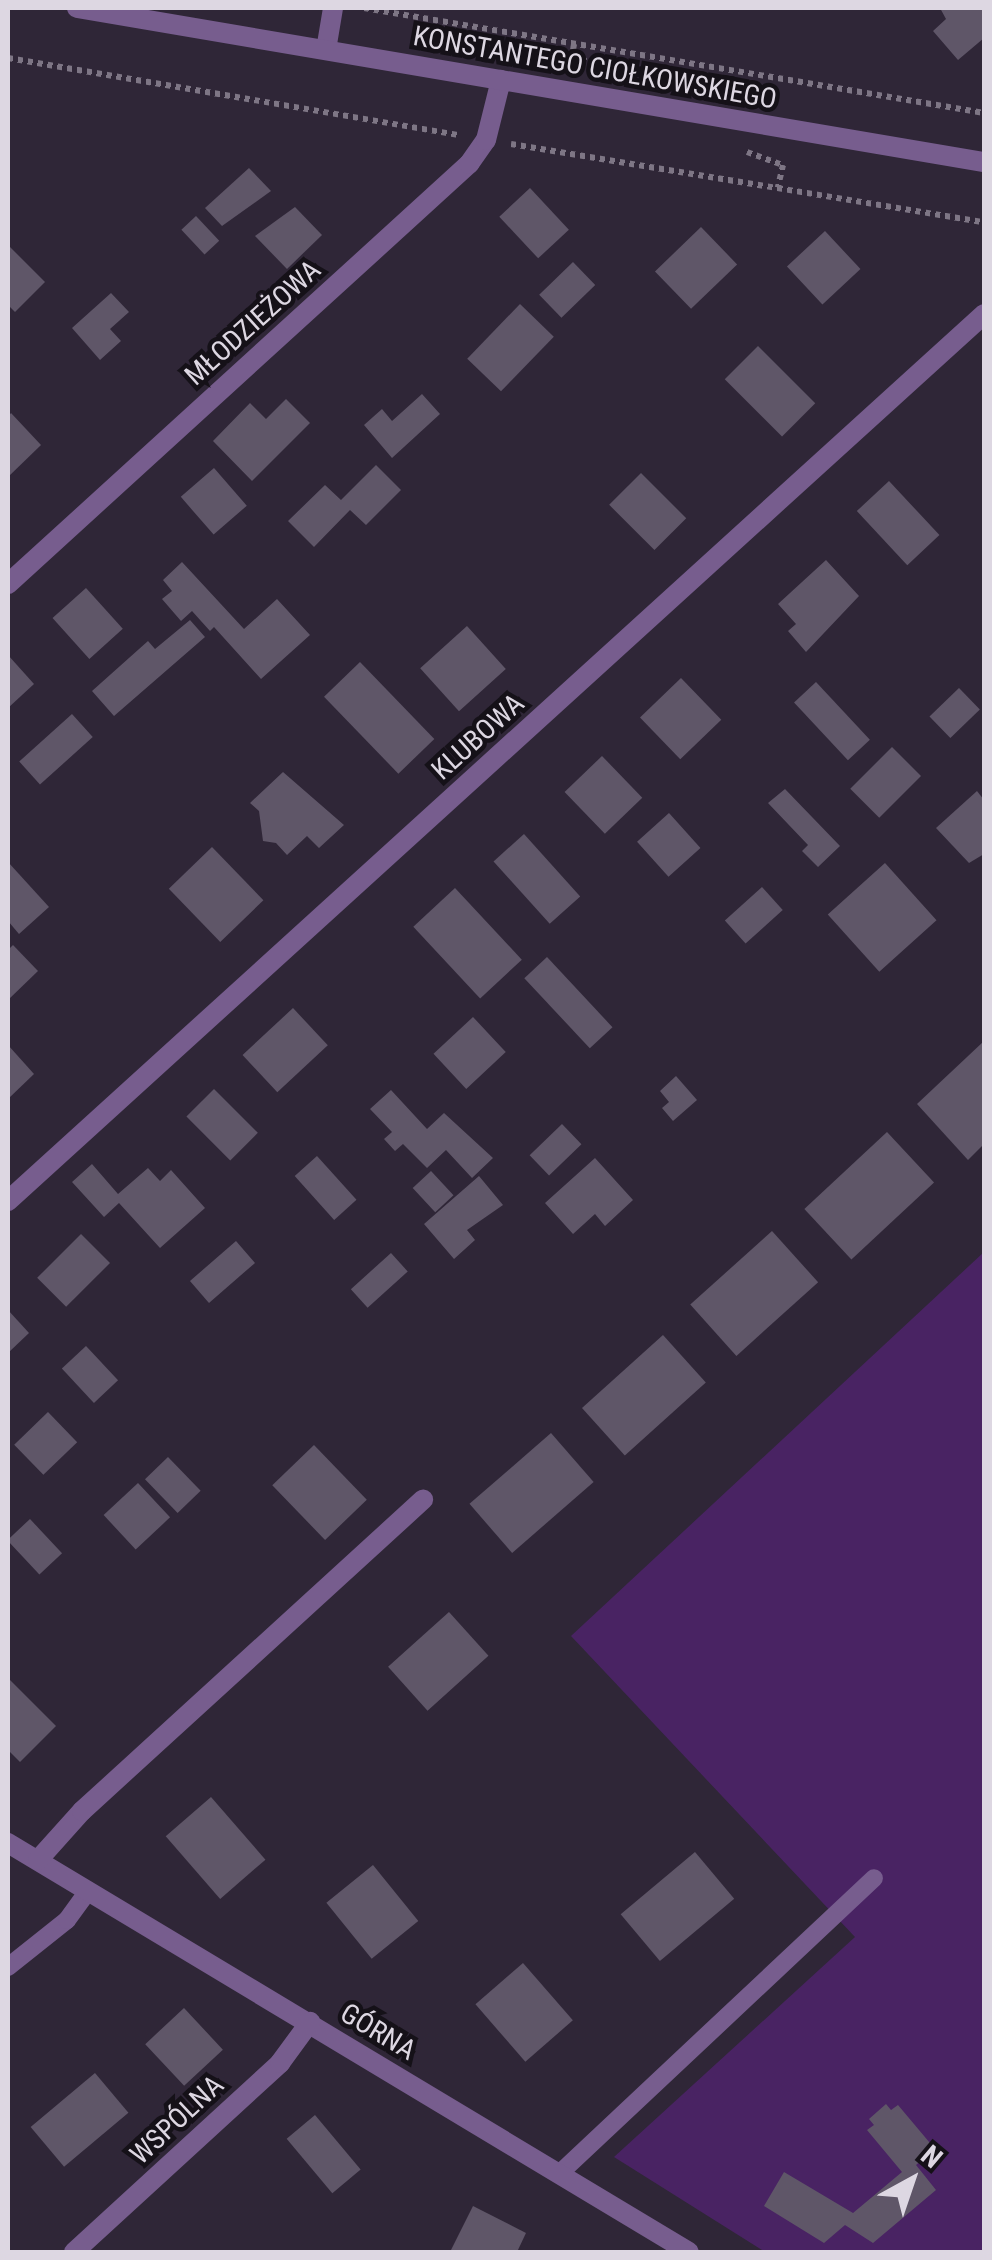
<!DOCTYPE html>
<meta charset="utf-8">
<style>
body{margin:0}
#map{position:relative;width:992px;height:2260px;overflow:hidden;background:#2f2637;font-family:"Roboto Condensed",sans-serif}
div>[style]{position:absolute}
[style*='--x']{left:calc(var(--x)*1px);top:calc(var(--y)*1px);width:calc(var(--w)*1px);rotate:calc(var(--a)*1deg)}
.green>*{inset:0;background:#492363}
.building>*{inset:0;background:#5f5668;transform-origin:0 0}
.path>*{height:6px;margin-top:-3px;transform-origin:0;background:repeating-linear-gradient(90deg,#7e7685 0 5px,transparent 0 10px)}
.service>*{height:18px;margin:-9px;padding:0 9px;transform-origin:9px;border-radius:9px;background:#775d8e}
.minor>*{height:20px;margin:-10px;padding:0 10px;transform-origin:10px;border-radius:10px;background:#775d8e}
.tertiary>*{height:20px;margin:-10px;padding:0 10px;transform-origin:10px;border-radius:10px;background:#775d8e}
span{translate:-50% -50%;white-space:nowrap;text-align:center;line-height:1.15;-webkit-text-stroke:9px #151118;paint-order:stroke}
.street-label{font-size:28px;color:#ddd7e2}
.frame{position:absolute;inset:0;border:10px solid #ddd7e2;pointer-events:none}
.north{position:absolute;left:862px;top:2130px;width:100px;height:100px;-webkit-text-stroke:8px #151118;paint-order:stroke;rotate:40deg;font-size:28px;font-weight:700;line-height:40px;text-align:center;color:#ddd7e2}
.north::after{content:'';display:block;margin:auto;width:35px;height:45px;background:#ddd7e2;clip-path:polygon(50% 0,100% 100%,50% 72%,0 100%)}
</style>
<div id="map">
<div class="green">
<div style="clip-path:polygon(984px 1252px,984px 2252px,765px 2252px,614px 2157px,855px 1937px,571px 1636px)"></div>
</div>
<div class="building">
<div style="clip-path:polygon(940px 8px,984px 8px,984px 38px,958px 60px,933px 31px,946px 19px)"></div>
<div style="clip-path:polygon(249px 168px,271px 191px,222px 226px,205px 208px)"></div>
<div style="left:530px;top:188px;width:57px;height:42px;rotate:47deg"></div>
<div style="clip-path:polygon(295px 207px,322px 235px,287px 269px,255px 236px)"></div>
<div style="left:196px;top:216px;width:34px;height:20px;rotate:47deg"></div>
<div style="left:701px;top:227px;width:52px;height:64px;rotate:46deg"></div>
<div style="left:825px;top:231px;width:52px;height:52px;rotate:47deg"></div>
<div style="clip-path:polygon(8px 245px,45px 282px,15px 312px,8px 305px)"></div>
<div style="left:573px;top:262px;width:32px;height:47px;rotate:46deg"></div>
<div style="clip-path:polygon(111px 293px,129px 312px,110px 329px,121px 341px,100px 360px,72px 328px)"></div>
<div style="left:520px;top:304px;width:47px;height:76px;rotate:44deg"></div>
<div style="left:758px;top:346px;width:81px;height:47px;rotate:45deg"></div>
<div style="clip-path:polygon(422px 394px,440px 414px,392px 458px,364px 425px,382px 409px,392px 421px)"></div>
<div style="clip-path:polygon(286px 399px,310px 423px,252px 481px,213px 441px,250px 403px,266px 419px)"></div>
<div style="clip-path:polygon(11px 413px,41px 445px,8px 477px,8px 417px)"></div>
<div style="clip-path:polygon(376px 465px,401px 490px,366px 525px,350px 510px,314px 547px,288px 521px,325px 485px,341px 500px)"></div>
<div style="left:214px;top:468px;width:50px;height:44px;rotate:49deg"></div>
<div style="left:641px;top:473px;width:64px;height:45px;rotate:45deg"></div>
<div style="left:889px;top:481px;width:74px;height:44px;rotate:47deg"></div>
<div style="clip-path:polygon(826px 560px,859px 596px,806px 652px,788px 631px,796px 624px,778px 604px)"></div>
<div style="clip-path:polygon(182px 562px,244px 629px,277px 599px,310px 635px,261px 679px,214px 627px,210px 631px,192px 611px,181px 621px,162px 599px,172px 591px,163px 580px)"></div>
<div style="left:86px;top:588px;width:55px;height:45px;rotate:48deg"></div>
<div style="clip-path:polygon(190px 620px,205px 637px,114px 716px,92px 691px,148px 641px,155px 649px)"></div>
<div style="left:467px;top:626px;width:58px;height:63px;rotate:48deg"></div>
<div style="clip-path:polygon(8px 655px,34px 684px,8px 708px)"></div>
<div style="left:360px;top:662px;width:107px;height:50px;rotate:46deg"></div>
<div style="left:681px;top:678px;width:58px;height:57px;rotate:46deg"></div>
<div style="left:816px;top:682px;width:79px;height:30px;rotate:47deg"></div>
<div style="left:959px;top:688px;width:30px;height:41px;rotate:46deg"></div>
<div style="left:72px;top:714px;width:31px;height:71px;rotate:48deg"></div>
<div style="left:892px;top:747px;width:41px;height:59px;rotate:45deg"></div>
<div style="left:602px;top:756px;width:58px;height:52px;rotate:46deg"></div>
<div style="clip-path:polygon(283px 772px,344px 825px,319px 848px,307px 836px,287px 855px,276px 843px,263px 841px,259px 811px,250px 803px)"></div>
<div style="clip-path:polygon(785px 789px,840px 846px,818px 867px,802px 851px,808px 845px,768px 803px)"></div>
<div style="clip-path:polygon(977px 791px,984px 800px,984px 854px,969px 863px,936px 828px)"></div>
<div style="left:669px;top:813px;width:47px;height:43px;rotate:48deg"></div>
<div style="left:524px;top:834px;width:84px;height:41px;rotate:48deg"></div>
<div style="left:212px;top:847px;width:74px;height:60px;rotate:46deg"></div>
<div style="clip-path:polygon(8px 862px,49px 907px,19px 934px,8px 921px)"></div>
<div style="left:885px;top:863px;width:77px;height:77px;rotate:48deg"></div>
<div style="left:762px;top:887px;width:31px;height:50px;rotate:48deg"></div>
<div style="left:455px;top:888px;width:98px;height:57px;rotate:47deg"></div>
<div style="clip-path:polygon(13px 945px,38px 971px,8px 1000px,8px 950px)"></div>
<div style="left:547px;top:957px;width:96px;height:31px;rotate:47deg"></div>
<div style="left:293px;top:1008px;width:51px;height:69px;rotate:47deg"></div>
<div style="left:473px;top:1017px;width:48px;height:54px;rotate:47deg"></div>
<div style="clip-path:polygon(984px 1041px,984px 1144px,968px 1160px,917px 1104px)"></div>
<div style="clip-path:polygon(8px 1045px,34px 1074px,8px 1099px)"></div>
<div style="clip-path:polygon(676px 1076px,697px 1100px,673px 1121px,662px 1108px,669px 1102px,660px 1091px)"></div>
<div style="left:214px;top:1089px;width:62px;height:39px;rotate:45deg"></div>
<div style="clip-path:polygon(391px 1090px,427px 1129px,444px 1113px,493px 1158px,472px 1178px,446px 1150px,427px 1168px,403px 1144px,395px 1151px,384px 1139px,392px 1132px,370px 1109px)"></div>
<div style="left:562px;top:1124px;width:28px;height:45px;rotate:46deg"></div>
<div style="left:887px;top:1132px;width:69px;height:113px;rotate:47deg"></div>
<div style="left:317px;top:1156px;width:59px;height:30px;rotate:48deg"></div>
<div style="clip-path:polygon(595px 1158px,633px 1200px,605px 1226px,595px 1214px,573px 1234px,545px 1203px)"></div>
<div style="clip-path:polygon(92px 1164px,118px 1194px,148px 1168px,160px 1181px,171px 1170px,205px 1208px,160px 1248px,119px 1203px,104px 1217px,72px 1182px)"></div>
<div style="left:431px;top:1171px;width:33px;height:25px;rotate:47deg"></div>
<div style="clip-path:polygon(479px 1176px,503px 1205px,467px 1230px,475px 1240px,454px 1259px,424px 1224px)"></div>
<div style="left:772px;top:1231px;width:69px;height:110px;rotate:48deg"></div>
<div style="left:81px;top:1234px;width:41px;height:62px;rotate:45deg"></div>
<div style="left:236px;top:1241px;width:29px;height:61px;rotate:49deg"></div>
<div style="left:391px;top:1253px;width:25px;height:54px;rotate:48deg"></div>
<div style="clip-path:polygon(8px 1310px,29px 1333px,8px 1353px)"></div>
<div style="left:663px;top:1335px;width:64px;height:109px;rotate:48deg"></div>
<div style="left:86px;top:1346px;width:47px;height:33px;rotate:47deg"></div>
<div style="left:48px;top:1412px;width:42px;height:47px;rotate:46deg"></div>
<div style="left:551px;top:1433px;width:65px;height:108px;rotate:49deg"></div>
<div style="left:314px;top:1445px;width:76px;height:58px;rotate:46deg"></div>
<div style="left:168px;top:1457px;width:47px;height:32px;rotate:46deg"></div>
<div style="left:138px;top:1483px;width:47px;height:47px;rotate:47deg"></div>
<div style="left:30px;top:1519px;width:47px;height:31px;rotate:47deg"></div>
<div style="left:449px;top:1612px;width:59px;height:82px;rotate:48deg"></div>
<div style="clip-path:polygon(8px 1678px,56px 1726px,20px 1762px,8px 1750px)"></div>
<div style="left:211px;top:1797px;width:83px;height:60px;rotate:49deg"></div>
<div style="left:695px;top:1852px;width:61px;height:97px;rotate:50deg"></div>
<div style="left:373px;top:1865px;width:72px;height:60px;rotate:51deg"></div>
<div style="left:523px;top:1963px;width:76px;height:63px;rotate:49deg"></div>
<div style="left:184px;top:2008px;width:57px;height:53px;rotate:47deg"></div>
<div style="left:95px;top:2073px;width:52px;height:84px;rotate:50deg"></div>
<div style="clip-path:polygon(886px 2104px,891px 2110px,898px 2105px,935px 2149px,916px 2165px,936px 2190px,873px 2243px,845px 2225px,824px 2243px,764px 2206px,784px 2172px,853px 2213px,902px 2172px,867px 2130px,874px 2125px,869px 2119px)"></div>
<div style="left:315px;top:2115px;width:71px;height:37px;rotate:50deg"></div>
<div style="clip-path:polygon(473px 2206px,526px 2233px,517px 2252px,450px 2252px)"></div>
</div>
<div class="path">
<div style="--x:364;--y:8;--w:629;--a:9.61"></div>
<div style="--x:574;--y:44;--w:12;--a:99"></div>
<div style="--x:572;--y:56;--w:37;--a:19"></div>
<div style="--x:8;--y:58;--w:459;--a:9.7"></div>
<div style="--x:511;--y:144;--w:479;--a:9.4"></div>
<div style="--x:747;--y:152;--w:38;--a:20"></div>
<div style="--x:783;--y:165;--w:23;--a:103"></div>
</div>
<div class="service">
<div style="--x:8;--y:1967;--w:75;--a:-38.5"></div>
<div style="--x:67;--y:1920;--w:36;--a:-54"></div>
<div style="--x:559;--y:2174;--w:432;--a:-43.2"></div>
</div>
<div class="minor">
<div style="--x:326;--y:50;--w:43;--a:-80.5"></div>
<div style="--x:8;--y:584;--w:624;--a:-42.34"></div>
<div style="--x:469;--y:164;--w:29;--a:-55"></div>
<div style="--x:486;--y:140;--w:62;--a:-76"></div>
<div style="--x:8;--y:1201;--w:1319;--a:-42.26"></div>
<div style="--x:8;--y:1843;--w:794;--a:30.99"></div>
<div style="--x:38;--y:1860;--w:66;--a:-48.1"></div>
<div style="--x:82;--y:1811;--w:462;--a:-42.4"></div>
<div style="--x:74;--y:2252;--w:280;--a:-42.5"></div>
<div style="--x:280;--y:2063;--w:51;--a:-53.8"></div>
</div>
<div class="tertiary">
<div style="--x:77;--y:8;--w:920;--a:9.64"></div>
</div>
<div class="street-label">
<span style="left:595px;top:68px;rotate:10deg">KONSTANTEGO CIOŁKOWSKIEGO</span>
<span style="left:253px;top:323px;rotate:-42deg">MŁODZIEŻOWA</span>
<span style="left:478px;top:737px;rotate:-42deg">KLUBOWA</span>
<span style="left:378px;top:2032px;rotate:31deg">GÓRNA</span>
<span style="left:177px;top:2120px;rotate:-43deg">WSPÓLNA</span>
</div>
<div class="frame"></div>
<div class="north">N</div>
</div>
